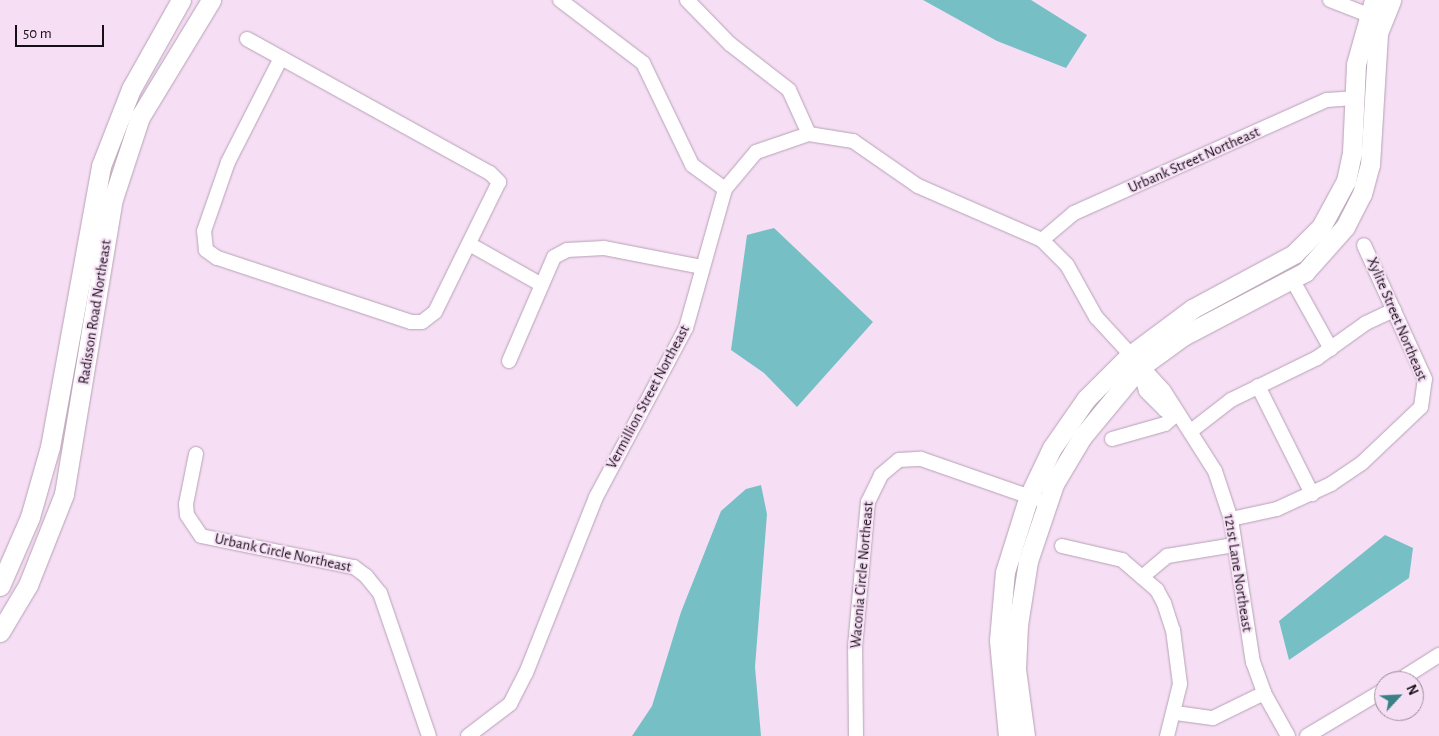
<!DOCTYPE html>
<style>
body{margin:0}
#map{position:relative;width:1439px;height:736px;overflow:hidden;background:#f6dff5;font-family:"Alegreya Sans",sans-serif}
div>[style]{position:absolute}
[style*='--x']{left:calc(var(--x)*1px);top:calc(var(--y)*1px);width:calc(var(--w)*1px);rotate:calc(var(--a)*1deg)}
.water>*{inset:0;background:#76c0c5}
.roads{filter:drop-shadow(0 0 1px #b7a1b5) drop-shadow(0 0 1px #b7a1b5)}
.street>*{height:14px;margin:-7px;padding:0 7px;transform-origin:7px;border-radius:7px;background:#fff}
.secondary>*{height:19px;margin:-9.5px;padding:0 9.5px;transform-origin:9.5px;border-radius:9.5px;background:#fff}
span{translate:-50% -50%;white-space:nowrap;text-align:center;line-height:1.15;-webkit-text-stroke:4px #f6dff5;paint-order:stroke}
.street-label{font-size:15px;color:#170f16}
.north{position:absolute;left:1374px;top:671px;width:50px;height:50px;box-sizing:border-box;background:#f6dff5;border:1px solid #9d8c9c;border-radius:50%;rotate:65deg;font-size:14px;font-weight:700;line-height:20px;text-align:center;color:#170f16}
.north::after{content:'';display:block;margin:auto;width:18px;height:22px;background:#398186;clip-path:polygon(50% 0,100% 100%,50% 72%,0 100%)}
.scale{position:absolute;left:15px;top:25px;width:89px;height:22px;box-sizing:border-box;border:2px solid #170f16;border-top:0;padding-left:6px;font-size:15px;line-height:18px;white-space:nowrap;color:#170f16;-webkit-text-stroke:4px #f6dff5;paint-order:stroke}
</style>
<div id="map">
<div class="water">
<div style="clip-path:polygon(923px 0,1031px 0,1087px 35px,1066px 68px,997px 41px)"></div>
<div style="clip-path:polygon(774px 228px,873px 322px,797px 407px,764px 373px,731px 350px,747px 235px)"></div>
<div style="clip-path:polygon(761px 485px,767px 514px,755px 667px,761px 736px,632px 736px,652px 706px,681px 612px,721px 511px,746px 489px)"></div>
<div style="clip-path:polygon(1385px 535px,1413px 548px,1409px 578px,1289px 660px,1279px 621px)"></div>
</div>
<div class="roads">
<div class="street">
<div style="--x:560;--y:0;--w:104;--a:37.2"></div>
<div style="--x:643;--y:63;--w:113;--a:64.3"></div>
<div style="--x:692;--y:165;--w:41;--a:36"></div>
<div style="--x:687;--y:0;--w:62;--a:45.7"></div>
<div style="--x:730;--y:44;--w:75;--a:37.9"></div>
<div style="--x:789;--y:90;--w:48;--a:65.6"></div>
<div style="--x:1330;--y:0;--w:53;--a:21.2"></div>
<div style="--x:247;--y:39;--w:277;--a:28.9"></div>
<div style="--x:490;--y:173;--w:13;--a:45"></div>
<div style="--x:499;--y:182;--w:145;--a:116.2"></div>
<div style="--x:435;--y:312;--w:16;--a:142"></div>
<div style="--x:422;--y:322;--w:11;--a:180"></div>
<div style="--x:411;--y:322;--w:204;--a:-161.7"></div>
<div style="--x:217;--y:258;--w:14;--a:-144"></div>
<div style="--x:206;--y:250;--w:19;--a:-96"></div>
<div style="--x:204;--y:231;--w:73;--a:-70.8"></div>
<div style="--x:228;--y:162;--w:117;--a:-63"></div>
<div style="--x:1042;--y:240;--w:42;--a:-40.2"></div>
<div style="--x:1074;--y:213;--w:277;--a:-24.1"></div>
<div style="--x:1327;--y:100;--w:27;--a:-4"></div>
<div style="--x:471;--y:245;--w:81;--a:29.4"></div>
<div style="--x:1292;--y:279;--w:80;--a:60.9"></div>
<div style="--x:509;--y:361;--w:113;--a:-66.6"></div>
<div style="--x:554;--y:257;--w:15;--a:-28"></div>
<div style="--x:567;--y:250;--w:37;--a:-3"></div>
<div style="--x:604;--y:248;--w:100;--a:11"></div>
<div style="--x:1139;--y:369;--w:23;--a:72"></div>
<div style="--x:1146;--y:391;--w:27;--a:45"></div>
<div style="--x:1165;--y:410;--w:13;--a:18"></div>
<div style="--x:1258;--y:386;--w:121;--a:63.4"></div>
<div style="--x:1191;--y:431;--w:51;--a:-37.8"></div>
<div style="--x:1231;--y:400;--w:96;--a:-26"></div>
<div style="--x:1317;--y:358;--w:60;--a:-35.5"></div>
<div style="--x:1366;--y:323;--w:31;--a:-25"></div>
<div style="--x:1112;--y:439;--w:55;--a:-15.8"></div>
<div style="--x:1165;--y:424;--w:16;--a:-40"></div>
<div style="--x:196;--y:454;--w:51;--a:101.3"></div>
<div style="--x:186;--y:504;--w:11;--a:85"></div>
<div style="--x:187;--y:515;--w:25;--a:56"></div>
<div style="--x:201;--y:536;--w:156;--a:11.5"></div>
<div style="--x:354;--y:567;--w:15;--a:37"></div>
<div style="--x:366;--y:576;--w:22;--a:51"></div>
<div style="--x:380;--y:593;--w:151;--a:71.1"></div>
<div style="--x:1231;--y:519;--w:47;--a:-12.3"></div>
<div style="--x:1277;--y:509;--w:60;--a:-24.8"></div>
<div style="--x:1331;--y:484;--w:37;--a:-34"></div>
<div style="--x:1362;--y:463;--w:81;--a:-43.5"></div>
<div style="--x:1421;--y:407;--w:28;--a:-82"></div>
<div style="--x:1425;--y:379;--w:147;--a:-114.5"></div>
<div style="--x:1062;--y:546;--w:62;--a:13.1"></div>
<div style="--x:1122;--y:560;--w:46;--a:40.6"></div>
<div style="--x:1157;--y:590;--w:15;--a:62"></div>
<div style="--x:1164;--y:603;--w:28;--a:72"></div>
<div style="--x:1173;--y:630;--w:54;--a:82.6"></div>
<div style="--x:1180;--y:684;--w:54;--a:104"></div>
<div style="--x:1142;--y:577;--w:33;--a:-40"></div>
<div style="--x:1167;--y:556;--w:68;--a:-9.3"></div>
<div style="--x:1398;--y:681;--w:49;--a:-32.4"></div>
<div style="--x:1176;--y:713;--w:37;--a:8"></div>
<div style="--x:1213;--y:718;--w:57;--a:-26.1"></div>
<div style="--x:468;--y:736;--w:53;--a:-37.3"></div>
<div style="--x:510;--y:704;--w:35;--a:-63"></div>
<div style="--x:526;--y:673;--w:189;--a:-68.3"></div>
<div style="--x:596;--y:497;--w:191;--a:-62"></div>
<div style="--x:686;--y:328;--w:144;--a:-74.3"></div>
<div style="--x:725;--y:189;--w:48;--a:-50"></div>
<div style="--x:756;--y:152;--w:56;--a:-18.8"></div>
<div style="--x:809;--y:134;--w:45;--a:9"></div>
<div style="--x:853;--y:141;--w:79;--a:34.7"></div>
<div style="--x:918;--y:186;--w:135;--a:23.5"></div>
<div style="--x:1042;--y:240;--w:35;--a:45"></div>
<div style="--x:1067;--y:265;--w:60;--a:60.9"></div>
<div style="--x:1096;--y:317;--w:100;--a:47.4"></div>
<div style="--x:1164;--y:391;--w:95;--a:57.5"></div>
<div style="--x:1215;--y:471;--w:51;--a:71.6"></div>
<div style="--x:1231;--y:519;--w:145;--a:81.3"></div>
<div style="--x:1253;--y:662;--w:33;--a:70"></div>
<div style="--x:1264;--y:693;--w:49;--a:60.8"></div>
<div style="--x:856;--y:736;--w:89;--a:-90.6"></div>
<div style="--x:855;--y:647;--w:146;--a:-84.9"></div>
<div style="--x:868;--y:502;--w:30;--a:-64"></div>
<div style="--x:881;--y:475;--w:23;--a:-40"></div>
<div style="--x:899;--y:460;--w:22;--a:-3"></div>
<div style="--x:921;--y:459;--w:122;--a:19.2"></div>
<div style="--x:1307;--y:736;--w:90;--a:-30.9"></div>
</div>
<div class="secondary">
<div style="--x:0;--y:586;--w:75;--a:-66.5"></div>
<div style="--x:30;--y:517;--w:73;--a:-74.1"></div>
<div style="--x:50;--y:447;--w:286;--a:-79.7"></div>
<div style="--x:101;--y:166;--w:83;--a:-68.7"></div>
<div style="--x:131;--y:89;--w:102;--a:-60.7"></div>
<div style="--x:0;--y:632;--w:55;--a:-59.2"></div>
<div style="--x:28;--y:585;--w:98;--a:-68.4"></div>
<div style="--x:64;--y:494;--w:299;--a:-80.6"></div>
<div style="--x:113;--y:199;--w:86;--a:-71.8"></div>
<div style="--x:140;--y:117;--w:137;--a:-58.7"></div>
<div style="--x:1008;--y:736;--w:96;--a:-95.4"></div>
<div style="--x:999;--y:640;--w:68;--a:-85"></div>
<div style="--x:1005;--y:572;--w:80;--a:-72.5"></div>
<div style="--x:1029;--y:496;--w:53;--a:-64.4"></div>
<div style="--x:1052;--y:448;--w:60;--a:-55.2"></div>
<div style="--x:1086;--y:399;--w:61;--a:-45"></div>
<div style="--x:1129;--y:356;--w:79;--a:-36.7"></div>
<div style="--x:1192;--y:309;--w:116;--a:-28.3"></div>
<div style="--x:1294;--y:254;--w:38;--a:-45"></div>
<div style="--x:1321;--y:227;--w:52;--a:-61.5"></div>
<div style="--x:1346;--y:181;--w:29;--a:-78"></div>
<div style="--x:1352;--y:153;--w:89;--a:-87.4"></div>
<div style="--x:1356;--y:64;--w:66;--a:-74.3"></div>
<div style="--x:1025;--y:736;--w:68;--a:-97.7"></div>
<div style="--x:1016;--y:669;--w:44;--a:-87.4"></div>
<div style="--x:1018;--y:625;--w:65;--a:-81.1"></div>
<div style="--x:1028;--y:561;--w:81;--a:-71.3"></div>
<div style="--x:1054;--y:484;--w:55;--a:-59.2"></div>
<div style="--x:1082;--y:437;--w:89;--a:-50.4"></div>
<div style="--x:1139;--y:368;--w:54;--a:-36"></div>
<div style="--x:1183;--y:336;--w:138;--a:-27.7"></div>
<div style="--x:1305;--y:272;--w:60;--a:-48.4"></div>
<div style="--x:1345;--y:227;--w:37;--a:-63"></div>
<div style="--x:1362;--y:194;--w:30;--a:-75"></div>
<div style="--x:1370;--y:165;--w:132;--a:-86.5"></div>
<div style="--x:1378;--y:33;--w:35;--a:-68"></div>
</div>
</div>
<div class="street-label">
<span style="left:1194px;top:160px;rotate:-24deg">Urbank Street Northeast</span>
<span style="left:95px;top:312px;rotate:-81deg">Radisson Road Northeast</span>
<span style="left:1397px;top:319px;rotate:67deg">Xylite Street Northeast</span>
<span style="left:648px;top:397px;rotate:-62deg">Vermillion Street Northeast</span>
<span style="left:283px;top:553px;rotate:12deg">Urbank Circle Northeast</span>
<span style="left:1238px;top:573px;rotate:81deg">121st Lane Northeast</span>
<span style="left:862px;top:575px;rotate:-85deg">Waconia Circle Northeast</span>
</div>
<div class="north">N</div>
<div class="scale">50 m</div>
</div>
